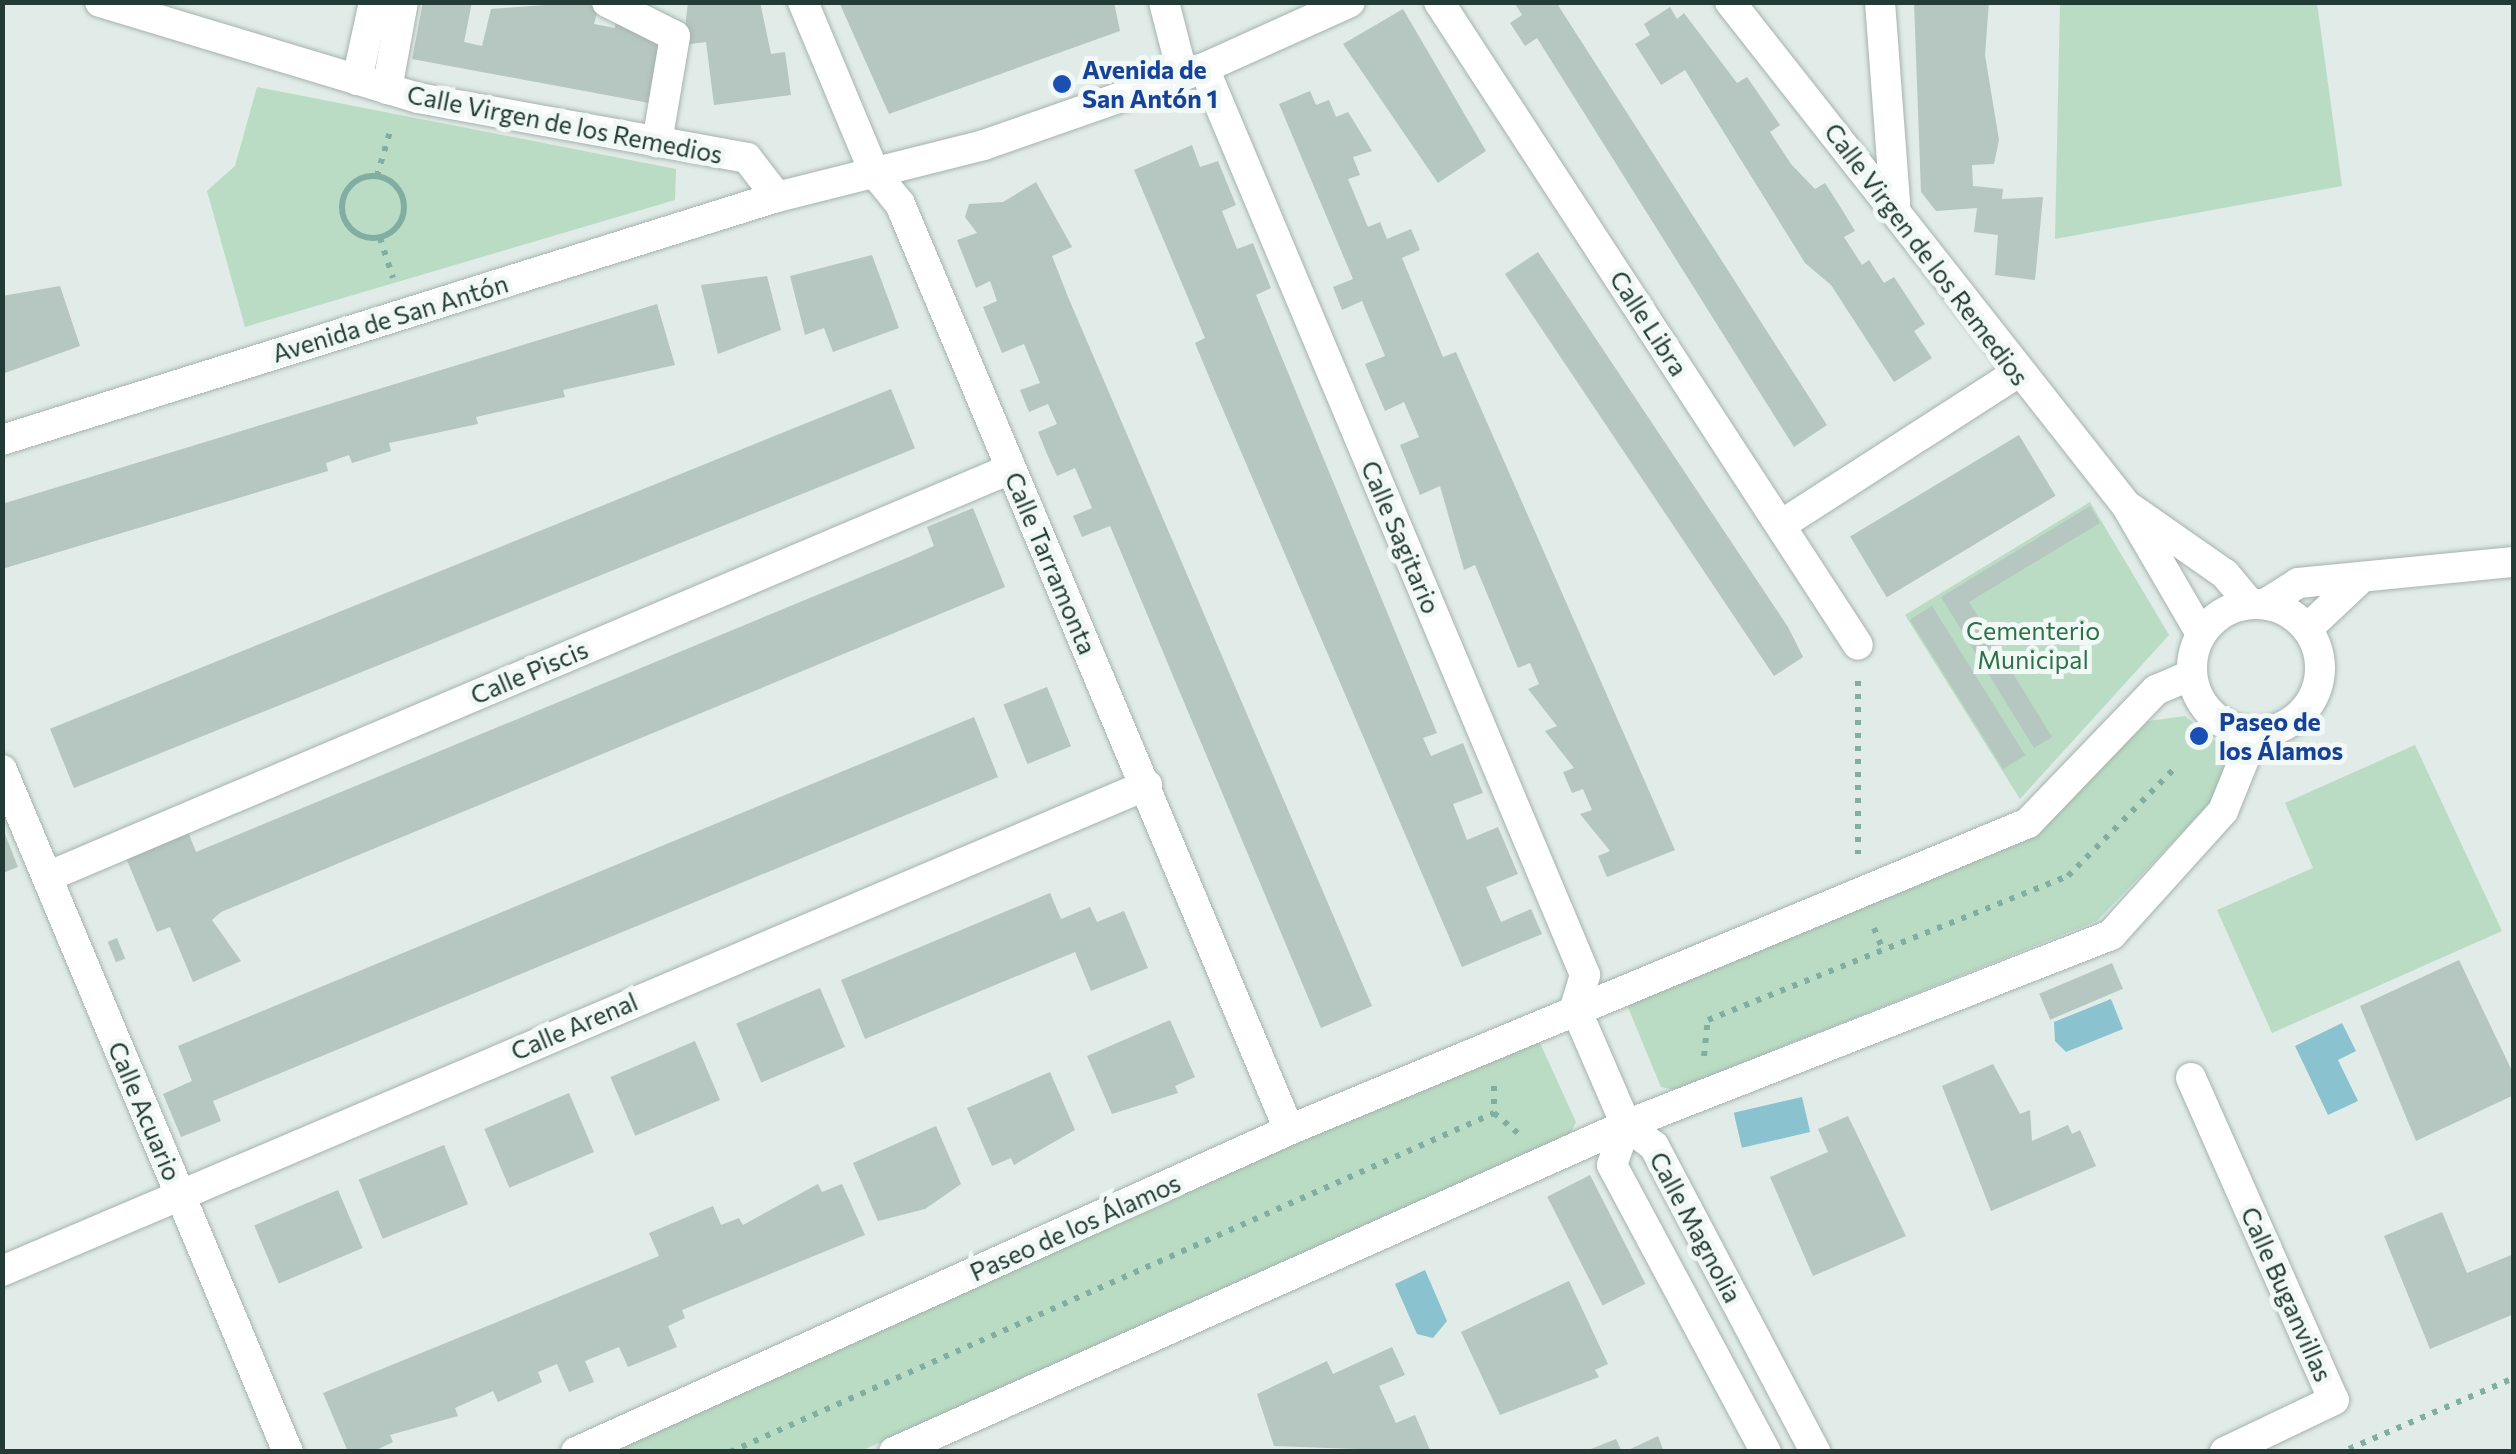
<!DOCTYPE html>
<meta charset="utf-8">
<style>
body{margin:0}
#map{position:relative;width:2516px;height:1454px;overflow:hidden;background:#e1ebe7;font-family:Commissioner,sans-serif}
div>[style]{position:absolute}
[style*='--x']{left:calc(var(--x)*1px);top:calc(var(--y)*1px);width:calc(var(--w)*1px);rotate:calc(var(--a)*1deg)}
.green>*{inset:0;background:#badcc4}
.water>*{inset:0;background:#8ac2cf;transform-origin:0 0}
.building>*{inset:0;background:#b6c6c0;transform-origin:0 0}
.path>*{height:6px;margin-top:-3px;transform-origin:0;background:repeating-linear-gradient(90deg,#82aea2 0 5px,transparent 0 13px)}
.path>.ring{margin:-3px;padding:0;box-sizing:content-box;background:none;border:6px solid #82aea2;border-radius:50%}
.roads{filter:drop-shadow(0 0 2px #a4b3ae) drop-shadow(0 0 2px #a4b3ae)}
.minor>*{height:30px;margin:-15px;padding:0 15px;transform-origin:15px;border-radius:15px;background:#fff}
.minor>.ring{margin:-15px;padding:0;box-sizing:content-box;background:none;border:30px solid #fff;border-radius:50%}
.dots>*{width:28px;height:28px;translate:-50% -50%;box-sizing:border-box;border:5px solid #f1f8f5;border-radius:50%}
span{translate:-50% -50%;white-space:nowrap;text-align:center;line-height:1.15;-webkit-text-stroke:10px #f1f8f5;paint-order:stroke}
.transit-label{font-size:25px;color:#164399;font-weight:700}
.left{translate:0 -50%;text-align:left}
.street-label{font-size:25px;color:#223b35}
.park-label{font-size:25px;color:#2d714a}
.frame{position:absolute;inset:0;border:5px solid #223b35;pointer-events:none}
</style>
<div id="map">
<div class="green">
<div style="clip-path:polygon(2060px 3px,2317px 3px,2342px 186px,2055px 239px)"></div>
<div style="clip-path:polygon(257px 87px,676px 169px,675px 200px,245px 327px,207px 191px,235px 166px)"></div>
<div style="clip-path:polygon(2090px 502px,2169px 635px,2020px 799px,1905px 615px)"></div>
<div style="clip-path:polygon(2185px 716px,2229px 752px,2216px 797px,2097px 921px,1675px 1090px,1661px 1087px,1627px 1005px,2039px 832px,2148px 721px)"></div>
<div style="clip-path:polygon(2415px 745px,2502px 931px,2272px 1033px,2217px 910px,2313px 868px,2285px 803px)"></div>
<div style="clip-path:polygon(1527px 1038px,1540px 1043px,1576px 1122px,1570px 1134px,861px 1451px,608px 1452px)"></div>
</div>
<div class="water">
<div style="clip-path:polygon(2111px 999px,2123px 1029px,2066px 1052px,2055px 1041px,2054px 1022px)"></div>
<div style="clip-path:polygon(2342px 1023px,2356px 1051px,2338px 1060px,2358px 1101px,2328px 1115px,2295px 1046px)"></div>
<div style="left:1802px;top:1097px;width:36px;height:70px;rotate:77deg"></div>
<div style="clip-path:polygon(1425px 1270px,1447px 1321px,1433px 1338px,1417px 1334px,1395px 1284px)"></div>
</div>
<div class="building">
<div style="clip-path:polygon(423px 2px,472px 2px,464px 42px,482px 46px,491px 9px,585px 2px,598px 9px,594px 24px,615px 28px,616px 19px,660px 40px,649px 103px,412px 59px)"></div>
<div style="clip-path:polygon(688px 2px,760px 2px,771px 54px,785px 52px,791px 95px,714px 105px,706px 42px,683px 45px)"></div>
<div style="clip-path:polygon(839px 2px,1114px 2px,1120px 31px,889px 114px)"></div>
<div style="clip-path:polygon(1514px 2px,1556px 2px,1827px 425px,1794px 447px,1537px 38px,1525px 46px,1510px 23px,1522px 15px)"></div>
<div style="clip-path:polygon(1914px 2px,1989px 2px,1985px 55px,1999px 140px,1994px 164px,1972px 165px,1973px 186px,2003px 189px,2002px 199px,2043px 197px,2035px 280px,1995px 275px,1998px 235px,1974px 232px,1977px 208px,1936px 211px,1921px 192px)"></div>
<div style="clip-path:polygon(1670px 7px,1677px 19px,1684px 13px,1737px 83px,1747px 77px,1780px 125px,1770px 132px,1791px 164px,1815px 189px,1825px 183px,1841px 208px,1855px 231px,1844px 237px,1862px 265px,1869px 260px,1884px 283px,1894px 277px,1925px 324px,1914px 331px,1932px 358px,1894px 382px,1831px 285px,1805px 263px,1685px 70px,1661px 85px,1635px 44px,1650px 35px,1644px 24px)"></div>
<div style="clip-path:polygon(1403px 9px,1486px 151px,1438px 183px,1343px 44px)"></div>
<div style="clip-path:polygon(1310px 91px,1316px 105px,1329px 100px,1336px 117px,1348px 112px,1372px 151px,1353px 157px,1360px 175px,1348px 179px,1368px 227px,1380px 222px,1387px 239px,1411px 229px,1420px 250px,1402px 258px,1443px 357px,1456px 352px,1675px 850px,1607px 877px,1598px 856px,1610px 851px,1580px 814px,1592px 810px,1583px 789px,1572px 793px,1563px 772px,1574px 768px,1545px 731px,1557px 726px,1528px 689px,1539px 684px,1530px 663px,1518px 668px,1475px 565px,1464px 570px,1440px 486px,1420px 495px,1400px 445px,1419px 437px,1404px 402px,1385px 411px,1365px 364px,1385px 356px,1362px 301px,1342px 310px,1333px 287px,1353px 279px,1279px 104px)"></div>
<div style="clip-path:polygon(1192px 145px,1200px 167px,1218px 161px,1236px 205px,1222px 211px,1237px 249px,1253px 243px,1271px 288px,1256px 295px,1437px 733px,1423px 738px,1431px 756px,1463px 743px,1483px 793px,1453px 804px,1467px 840px,1498px 827px,1518px 874px,1486px 887px,1501px 922px,1531px 909px,1542px 934px,1462px 967px,1212px 384px,1195px 343px,1205px 338px,1134px 170px)"></div>
<div style="clip-path:polygon(1036px 182px,1072px 247px,1052px 256px,1068px 297px,1372px 1006px,1321px 1028px,1110px 526px,1082px 537px,1073px 516px,1092px 508px,1075px 468px,1057px 476px,1047px 454px,1038px 432px,1057px 424px,1048px 404px,1029px 412px,1020px 390px,1040px 383px,1024px 344px,1002px 353px,983px 307px,997px 301px,990px 281px,976px 288px,957px 240px,977px 233px,965px 217px,969px 204px,1003px 202px)"></div>
<div style="clip-path:polygon(1538px 252px,1788px 627px,1803px 657px,1774px 676px,1505px 274px)"></div>
<div style="clip-path:polygon(872px 255px,899px 328px,833px 352px,824px 328px,805px 335px,790px 276px)"></div>
<div style="clip-path:polygon(767px 276px,781px 330px,718px 354px,701px 285px)"></div>
<div style="clip-path:polygon(60px 286px,80px 346px,2px 374px,2px 296px)"></div>
<div style="clip-path:polygon(657px 304px,675px 365px,563px 390px,565px 397px,476px 417px,478px 424px,389px 443px,391px 451px,352px 463px,349px 455px,326px 463px,328px 471px,2px 569px,2px 504px)"></div>
<div style="left:891px;top:389px;width:64px;height:907px;rotate:68deg"></div>
<div style="left:2019px;top:435px;width:71px;height:197px;rotate:59deg"></div>
<div style="clip-path:polygon(2090px 506px,2100px 523px,1969px 602px,2052px 737px,2034px 748px,1941px 597px)"></div>
<div style="clip-path:polygon(973px 508px,1005px 587px,221px 912px,212px 920px,241px 961px,193px 982px,170px 927px,157px 932px,126px 858px,188px 832px,196px 852px,909px 557px,934px 546px,927px 527px)"></div>
<div style="left:1932px;top:606px;width:176px;height:26px;rotate:58deg"></div>
<div style="left:1047px;top:687px;width:64px;height:47px;rotate:68deg"></div>
<div style="clip-path:polygon(974px 717px,998px 777px,213px 1101px,221px 1121px,181px 1137px,163px 1094px,192px 1081px,178px 1046px)"></div>
<div style="clip-path:polygon(3px 829px,18px 867px,3px 873px)"></div>
<div style="clip-path:polygon(1050px 893px,1061px 919px,1090px 907px,1097px 922px,1124px 911px,1148px 968px,1091px 991px,1075px 952px,865px 1039px,841px 980px)"></div>
<div style="left:117px;top:938px;width:22px;height:10px;rotate:68deg"></div>
<div style="clip-path:polygon(2459px 960px,2514px 1075px,2514px 1095px,2416px 1141px,2360px 1006px)"></div>
<div style="left:2112px;top:963px;width:28px;height:79px;rotate:67deg"></div>
<div style="left:820px;top:988px;width:64px;height:91px;rotate:67deg"></div>
<div style="clip-path:polygon(1170px 1020px,1195px 1077px,1175px 1086px,1178px 1093px,1112px 1114px,1087px 1056px)"></div>
<div style="left:695px;top:1041px;width:64px;height:92px;rotate:67deg"></div>
<div style="clip-path:polygon(1993px 1064px,2020px 1114px,2030px 1110px,2032px 1141px,2068px 1125px,2072px 1134px,2080px 1130px,2096px 1166px,1991px 1211px,1942px 1086px)"></div>
<div style="clip-path:polygon(1050px 1072px,1075px 1130px,1014px 1165px,1011px 1158px,992px 1166px,967px 1108px)"></div>
<div style="left:569px;top:1093px;width:64px;height:92px;rotate:67deg"></div>
<div style="clip-path:polygon(1848px 1116px,1906px 1236px,1813px 1276px,1770px 1177px,1828px 1152px,1818px 1129px)"></div>
<div style="clip-path:polygon(936px 1126px,961px 1184px,925px 1209px,878px 1221px,853px 1163px)"></div>
<div style="left:444px;top:1145px;width:64px;height:92px;rotate:68deg"></div>
<div style="left:1590px;top:1175px;width:122px;height:48px;rotate:63deg"></div>
<div style="clip-path:polygon(818px 1184px,822px 1192px,842px 1184px,865px 1235px,682px 1310px,685px 1318px,668px 1326px,677px 1347px,628px 1367px,619px 1347px,585px 1361px,594px 1382px,569px 1392px,557px 1364px,538px 1372px,542px 1382px,498px 1402px,493px 1391px,455px 1408px,458px 1416px,390px 1435px,393px 1442px,372px 1452px,348px 1452px,323px 1393px,659px 1256px,649px 1233px,713px 1206px,721px 1225px,739px 1218px,743px 1225px)"></div>
<div style="left:338px;top:1190px;width:63px;height:91px;rotate:67deg"></div>
<div style="clip-path:polygon(2442px 1212px,2467px 1273px,2514px 1254px,2514px 1314px,2430px 1349px,2384px 1236px)"></div>
<div style="clip-path:polygon(1569px 1281px,1608px 1364px,1595px 1370px,1599px 1377px,1500px 1415px,1461px 1332px)"></div>
<div style="clip-path:polygon(1392px 1347px,1405px 1375px,1379px 1386px,1396px 1423px,1415px 1415px,1430px 1450px,1440px 1452px,1274px 1446px,1257px 1394px,1327px 1361px,1333px 1374px)"></div>
<div style="clip-path:polygon(1658px 1436px,1664px 1452px,1624px 1452px)"></div>
<div style="clip-path:polygon(1616px 1439px,1622px 1452px,1586px 1452px,1586px 1451px)"></div>
</div>
<div class="path">
<div class="ring" style="left:342px;top:176px;width:56px;height:56px"></div>
<div style="--x:377;--y:176;--w:50;--a:-73.7"></div>
<div style="--x:380;--y:238;--w:42;--a:72"></div>
<div style="--x:1858;--y:681;--w:173;--a:90"></div>
<div style="--x:1874;--y:928;--w:24;--a:68"></div>
<div style="--x:1704;--y:1056;--w:36;--a:-84"></div>
<div style="--x:1708;--y:1020;--w:388;--a:-21.8"></div>
<div style="--x:2068;--y:876;--w:149;--a:-45.3"></div>
<div style="--x:1494;--y:1086;--w:27;--a:90"></div>
<div style="--x:1494;--y:1113;--w:31;--a:40"></div>
<div style="--x:2349;--y:1449;--w:180;--a:-23.3"></div>
<div style="--x:730;--y:1452;--w:836;--a:-23.93"></div>
</div>
<div class="roads">
<div class="minor">
<div style="--x:100;--y:2;--w:332;--a:16.8"></div>
<div style="--x:418;--y:98;--w:334;--a:10.3"></div>
<div style="--x:747;--y:158;--w:49;--a:52.4"></div>
<div style="--x:607;--y:2;--w:76;--a:26.6"></div>
<div style="--x:675;--y:36;--w:108;--a:99.6"></div>
<div style="--x:803;--y:2;--w:184;--a:67.3"></div>
<div style="--x:874;--y:172;--w:41;--a:50.9"></div>
<div style="--x:900;--y:204;--w:1004;--a:67.21"></div>
<div style="--x:1164;--y:2;--w:76;--a:75.6"></div>
<div style="--x:1439;--y:2;--w:767;--a:56.91"></div>
<div style="--x:1730;--y:2;--w:640;--a:51.79"></div>
<div style="--x:2126;--y:505;--w:149;--a:59.8"></div>
<div style="--x:1880;--y:2;--w:202;--a:85.7"></div>
<div style="--x:1204;--y:68;--w:984;--a:67.21"></div>
<div style="--x:1585;--y:975;--w:34;--a:107"></div>
<div style="--x:1575;--y:1007;--w:129;--a:66.6"></div>
<div style="--x:1626;--y:1125;--w:35;--a:37"></div>
<div style="--x:1654;--y:1146;--w:346;--a:62.2"></div>
<div style="--x:357;--y:80;--w:80;--a:-77.7"></div>
<div style="--x:387;--y:89;--w:88;--a:-79.6"></div>
<div style="--x:2;--y:440;--w:812;--a:-17.41"></div>
<div style="--x:777;--y:197;--w:213;--a:-14.1"></div>
<div style="--x:984;--y:145;--w:233;--a:-19.3"></div>
<div style="--x:1204;--y:68;--w:160;--a:-24.3"></div>
<div style="--x:2126;--y:505;--w:121;--a:34.9"></div>
<div style="--x:2225;--y:574;--w:39;--a:50"></div>
<div style="--x:1781;--y:525;--w:281;--a:-32.8"></div>
<div class="ring" style="left:2192px;top:604px;width:98px;height:98px"></div>
<div style="--x:2265;--y:604;--w:39;--a:-32"></div>
<div style="--x:2298;--y:583;--w:217;--a:-5.6"></div>
<div style="--x:2307;--y:629;--w:70;--a:-43.3"></div>
<div style="--x:2;--y:770;--w:740;--a:67.25"></div>
<div style="--x:47;--y:877;--w:1046;--a:-22.96"></div>
<div style="--x:2191;--y:1078;--w:352;--a:66.1"></div>
<div style="--x:2334;--y:1400;--w:121;--a:154.5"></div>
<div style="--x:1626;--y:1125;--w:42;--a:109.3"></div>
<div style="--x:1612;--y:1165;--w:326;--a:61.8"></div>
<div style="--x:2;--y:1271;--w:1244;--a:-23"></div>
<div style="--x:576;--y:1452;--w:782;--a:-24.3"></div>
<div style="--x:1289;--y:1130;--w:800;--a:-22.56"></div>
<div style="--x:2028;--y:823;--w:185;--a:-46.1"></div>
<div style="--x:2156;--y:690;--w:38;--a:-23"></div>
<div style="--x:894;--y:1452;--w:802;--a:-24.07"></div>
<div style="--x:1626;--y:1125;--w:521;--a:-21.39"></div>
<div style="--x:2111;--y:935;--w:167;--a:-47.9"></div>
<div style="--x:2223;--y:811;--w:85;--a:-67.9"></div>
</div>
</div>
<div class="dots">
<div style="left:1062px;top:84px;background:#1a4fb4"></div>
<div style="left:2199px;top:736px;background:#1a4fb4"></div>
</div>
<div class="transit-label">
<span class="left" style="left:1082px;top:84px">Avenida de<br>San Antón 1</span>
<span class="left" style="left:2219px;top:736px">Paseo de<br>los Álamos</span>
</div>
<div class="street-label">
<span style="left:565px;top:124px;rotate:11deg">Calle Virgen de los Remedios</span>
<span style="left:1927px;top:254px;rotate:53deg">Calle Virgen de los Remedios</span>
<span style="left:390px;top:318px;rotate:-17deg">Avenida de San Antón</span>
<span style="left:1649px;top:323px;rotate:57deg">Calle Libra</span>
<span style="left:1401px;top:537px;rotate:67deg">Calle Sagitario</span>
<span style="left:1051px;top:563px;rotate:67deg">Calle Tarramonta</span>
<span style="left:529px;top:672px;rotate:-23deg">Calle Piscis</span>
<span style="left:574px;top:1026px;rotate:-23deg">Calle Arenal</span>
<span style="left:145px;top:1111px;rotate:67deg">Calle Acuario</span>
<span style="left:1075px;top:1227px;rotate:-24deg">Paseo de los Álamos</span>
<span style="left:1696px;top:1227px;rotate:62deg">Calle Magnolia</span>
<span style="left:2287px;top:1294px;rotate:66deg">Calle Buganvillas</span>
</div>
<div class="park-label">
<span style="left:2033px;top:645px">Cementerio<br>Municipal</span>
</div>
<div class="frame"></div>
</div>
